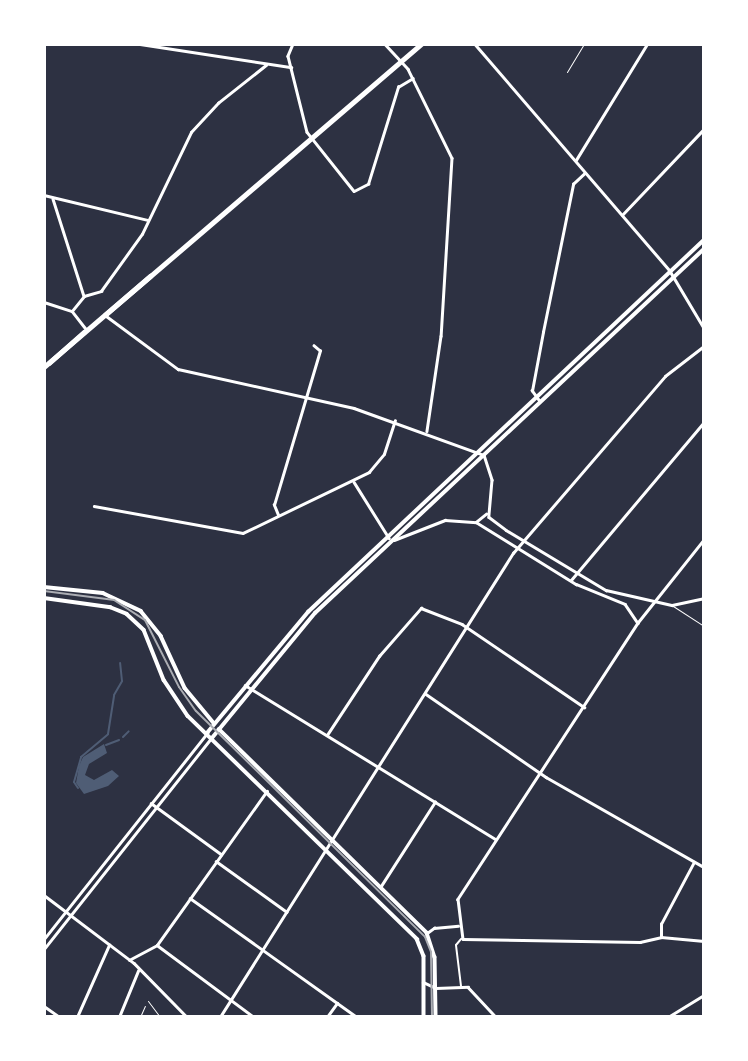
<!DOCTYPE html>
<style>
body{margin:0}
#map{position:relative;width:748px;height:1061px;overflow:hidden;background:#2d3142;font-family:"Nunito Sans",sans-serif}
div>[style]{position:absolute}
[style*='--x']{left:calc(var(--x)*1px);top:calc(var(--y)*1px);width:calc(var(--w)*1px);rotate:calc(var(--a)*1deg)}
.water>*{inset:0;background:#4f5d75}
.stream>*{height:2px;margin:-1px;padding:0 1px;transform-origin:1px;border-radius:1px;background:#4f5d75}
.service>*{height:1px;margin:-0.5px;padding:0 0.5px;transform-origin:0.5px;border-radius:0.5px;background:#fff}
.pedestrian>*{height:2px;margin:-1px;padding:0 1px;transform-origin:1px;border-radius:1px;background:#fff}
.minor>*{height:2.5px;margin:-1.25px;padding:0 1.25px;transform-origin:1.25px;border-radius:1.25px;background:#fff}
.tertiary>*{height:3.5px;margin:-1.75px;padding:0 1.75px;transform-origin:1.75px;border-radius:1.75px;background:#fff}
.primary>*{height:4.5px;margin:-2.25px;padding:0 2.25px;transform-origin:2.25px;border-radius:2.25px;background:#fff}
.tram>*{height:2px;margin:-1px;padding:0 1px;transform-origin:1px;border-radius:1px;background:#abadb3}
span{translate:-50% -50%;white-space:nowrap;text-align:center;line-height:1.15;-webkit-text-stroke:7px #fff;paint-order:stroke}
.frame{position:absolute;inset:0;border:46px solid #fff;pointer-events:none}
</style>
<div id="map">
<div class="water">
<div style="clip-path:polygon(104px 744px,107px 753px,89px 764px,85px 775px,94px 780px,112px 770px,119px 776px,108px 786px,84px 794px,76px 783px,79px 766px,83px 757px)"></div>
</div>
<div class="stream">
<div style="--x:123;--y:737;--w:8;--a:-45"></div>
<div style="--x:106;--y:745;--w:14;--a:-21"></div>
<div style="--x:78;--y:788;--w:7;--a:-124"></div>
<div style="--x:74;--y:782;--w:26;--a:-74"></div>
<div style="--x:81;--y:757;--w:35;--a:-40"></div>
<div style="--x:108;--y:734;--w:39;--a:-81"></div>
<div style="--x:114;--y:695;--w:16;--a:-60"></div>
<div style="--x:122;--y:681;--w:18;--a:-96"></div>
</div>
<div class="service">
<div style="--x:567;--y:72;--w:33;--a:-59"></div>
<div style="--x:673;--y:606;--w:37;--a:33"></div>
<div style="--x:148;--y:1001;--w:20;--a:53"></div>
<div style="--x:140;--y:1017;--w:12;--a:-66"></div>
</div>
<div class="pedestrian">
<div style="--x:461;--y:986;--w:41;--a:-97"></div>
<div style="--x:456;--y:945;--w:8;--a:-50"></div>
</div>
<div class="minor">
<div style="--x:140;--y:44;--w:153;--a:8.7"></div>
<div style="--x:293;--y:44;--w:13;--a:113"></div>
<div style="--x:288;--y:56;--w:78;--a:76"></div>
<div style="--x:307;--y:132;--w:75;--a:51.5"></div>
<div style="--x:354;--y:191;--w:16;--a:-27"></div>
<div style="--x:368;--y:184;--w:102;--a:-72.8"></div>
<div style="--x:398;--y:87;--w:17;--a:-31"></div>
<div style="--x:385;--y:44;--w:34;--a:47"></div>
<div style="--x:408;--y:69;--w:99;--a:63.7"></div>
<div style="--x:452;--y:158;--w:178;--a:93.5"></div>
<div style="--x:441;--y:336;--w:96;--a:98.4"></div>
<div style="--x:475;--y:44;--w:299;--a:49.3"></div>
<div style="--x:670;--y:271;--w:66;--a:59.2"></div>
<div style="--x:576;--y:160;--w:136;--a:-58.5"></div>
<div style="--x:44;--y:195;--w:107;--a:13.5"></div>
<div style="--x:53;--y:199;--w:102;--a:72.3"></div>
<div style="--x:622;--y:215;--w:119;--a:-46.4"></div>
<div style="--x:44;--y:302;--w:29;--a:18"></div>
<div style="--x:72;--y:311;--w:19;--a:-51"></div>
<div style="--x:84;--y:296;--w:18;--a:-16"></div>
<div style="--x:101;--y:291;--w:70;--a:-54.3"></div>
<div style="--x:142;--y:234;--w:113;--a:-64.3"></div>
<div style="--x:191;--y:132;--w:40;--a:-47"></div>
<div style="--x:218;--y:103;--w:61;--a:-38.4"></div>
<div style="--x:72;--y:311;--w:24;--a:52"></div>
<div style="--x:105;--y:315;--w:91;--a:36.5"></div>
<div style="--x:178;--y:369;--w:180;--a:12.5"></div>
<div style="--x:354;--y:408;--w:138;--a:19.9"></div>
<div style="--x:484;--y:455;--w:26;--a:72"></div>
<div style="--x:492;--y:480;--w:37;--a:95"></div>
<div style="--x:489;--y:517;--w:21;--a:37"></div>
<div style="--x:506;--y:530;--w:117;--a:31"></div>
<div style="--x:606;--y:590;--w:68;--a:12.8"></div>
<div style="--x:672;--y:605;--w:33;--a:-12"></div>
<div style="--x:540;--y:402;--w:14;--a:-126"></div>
<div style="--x:532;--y:391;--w:60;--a:-79.4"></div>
<div style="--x:543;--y:332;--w:151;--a:-78.5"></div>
<div style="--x:573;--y:184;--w:16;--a:-43"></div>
<div style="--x:354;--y:482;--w:66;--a:58"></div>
<div style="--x:94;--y:506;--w:151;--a:10.3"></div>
<div style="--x:243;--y:533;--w:140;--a:-25.8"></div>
<div style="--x:369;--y:472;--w:23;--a:-50"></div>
<div style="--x:384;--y:454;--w:35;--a:-72"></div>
<div style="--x:278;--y:515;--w:11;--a:-112"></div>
<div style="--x:274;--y:505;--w:161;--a:-73.4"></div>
<div style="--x:320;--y:351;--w:8;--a:-140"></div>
<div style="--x:476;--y:522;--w:13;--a:-39"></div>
<div style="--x:394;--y:540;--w:55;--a:-21.4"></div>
<div style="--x:445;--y:520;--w:31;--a:4"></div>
<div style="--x:476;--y:522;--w:118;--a:31.8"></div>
<div style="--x:576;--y:584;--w:53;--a:22.2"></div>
<div style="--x:625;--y:604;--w:23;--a:56"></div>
<div style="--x:704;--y:540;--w:106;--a:128.5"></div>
<div style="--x:638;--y:623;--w:330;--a:123.1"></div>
<div style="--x:458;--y:899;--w:40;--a:82.9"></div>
<div style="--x:463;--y:939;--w:177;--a:1"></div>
<div style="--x:640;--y:942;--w:22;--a:-13"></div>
<div style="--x:661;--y:937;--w:43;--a:5.3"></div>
<div style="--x:571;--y:580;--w:207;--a:-49.9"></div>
<div style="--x:245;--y:685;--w:294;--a:31.6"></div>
<div style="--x:426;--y:694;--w:146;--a:34.7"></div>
<div style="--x:546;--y:777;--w:182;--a:29.7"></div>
<div style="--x:327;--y:735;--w:95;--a:-56.6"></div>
<div style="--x:379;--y:656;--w:64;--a:-48.8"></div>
<div style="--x:421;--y:608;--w:44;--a:21.3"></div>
<div style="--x:462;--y:624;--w:148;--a:34.2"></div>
<div style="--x:151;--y:803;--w:87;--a:36.1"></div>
<div style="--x:216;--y:861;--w:87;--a:35.7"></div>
<div style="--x:381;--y:886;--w:100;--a:-57.3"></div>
<div style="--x:44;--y:895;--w:113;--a:37.1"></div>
<div style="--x:134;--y:963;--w:76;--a:45.5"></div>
<div style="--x:190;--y:898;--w:205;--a:35.5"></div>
<div style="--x:427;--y:933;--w:9;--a:-36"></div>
<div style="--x:434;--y:928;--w:24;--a:-5"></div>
<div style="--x:661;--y:937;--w:13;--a:-90"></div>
<div style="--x:661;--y:924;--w:70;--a:-62"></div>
<div style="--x:44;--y:939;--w:263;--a:-51.6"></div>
<div style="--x:157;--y:945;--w:121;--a:36.6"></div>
<div style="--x:44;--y:949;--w:269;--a:-51.6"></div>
<div style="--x:129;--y:960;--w:32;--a:-28"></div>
<div style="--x:157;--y:945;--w:189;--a:-54.5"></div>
<div style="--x:423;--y:982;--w:14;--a:25"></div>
<div style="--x:436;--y:988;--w:32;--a:-2"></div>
<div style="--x:468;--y:987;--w:41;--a:47"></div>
<div style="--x:44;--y:1006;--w:19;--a:35"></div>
<div style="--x:77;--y:1017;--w:79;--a:-66"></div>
<div style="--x:119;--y:1017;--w:50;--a:-67.6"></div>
<div style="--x:220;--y:1017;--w:549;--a:-57.73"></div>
<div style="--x:513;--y:553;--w:233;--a:-49.3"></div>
<div style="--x:665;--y:376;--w:49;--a:-37.6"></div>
<div style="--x:327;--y:1017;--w:17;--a:-54"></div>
<div style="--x:668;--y:1017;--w:42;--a:-31.4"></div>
</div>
<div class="tertiary">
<div style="--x:44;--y:587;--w:59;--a:5.8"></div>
<div style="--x:103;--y:593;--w:42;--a:25.3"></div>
<div style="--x:141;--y:611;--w:32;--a:51"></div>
<div style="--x:161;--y:636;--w:57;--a:65.2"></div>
<div style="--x:185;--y:688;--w:45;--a:50.4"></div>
<div style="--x:44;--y:598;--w:67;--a:7.8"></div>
<div style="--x:110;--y:607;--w:18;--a:22"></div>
<div style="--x:127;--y:614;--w:23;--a:43"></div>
<div style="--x:144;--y:630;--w:54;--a:68.2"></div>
<div style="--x:164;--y:680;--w:43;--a:56.3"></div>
<div style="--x:188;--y:716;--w:320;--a:44.2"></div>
<div style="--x:417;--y:939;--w:18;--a:68"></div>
<div style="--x:424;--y:956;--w:61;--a:90"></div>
<div style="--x:219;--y:729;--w:291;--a:44.4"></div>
<div style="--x:427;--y:933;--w:25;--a:72"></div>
<div style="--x:435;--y:957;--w:60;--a:89"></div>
<div style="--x:207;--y:733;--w:158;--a:-50.1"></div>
<div style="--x:308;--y:612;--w:543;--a:-43.21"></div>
<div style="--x:212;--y:738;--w:162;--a:-50.5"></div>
<div style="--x:315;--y:613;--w:533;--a:-43.1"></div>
</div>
<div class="primary">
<div style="--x:105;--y:315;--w:416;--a:-40.6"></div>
<div style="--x:49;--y:363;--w:47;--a:-41.5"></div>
<div style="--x:44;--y:367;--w:140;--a:-40.6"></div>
</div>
<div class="tram">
<div style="--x:44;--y:591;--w:71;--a:7.3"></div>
<div style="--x:114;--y:600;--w:37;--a:33"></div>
<div style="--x:145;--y:620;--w:75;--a:63.1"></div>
<div style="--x:179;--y:687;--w:29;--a:55"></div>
<div style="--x:196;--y:711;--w:322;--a:44.6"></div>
<div style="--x:425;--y:937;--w:16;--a:68"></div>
<div style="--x:431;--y:952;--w:65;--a:89.1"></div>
</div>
<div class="frame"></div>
</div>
